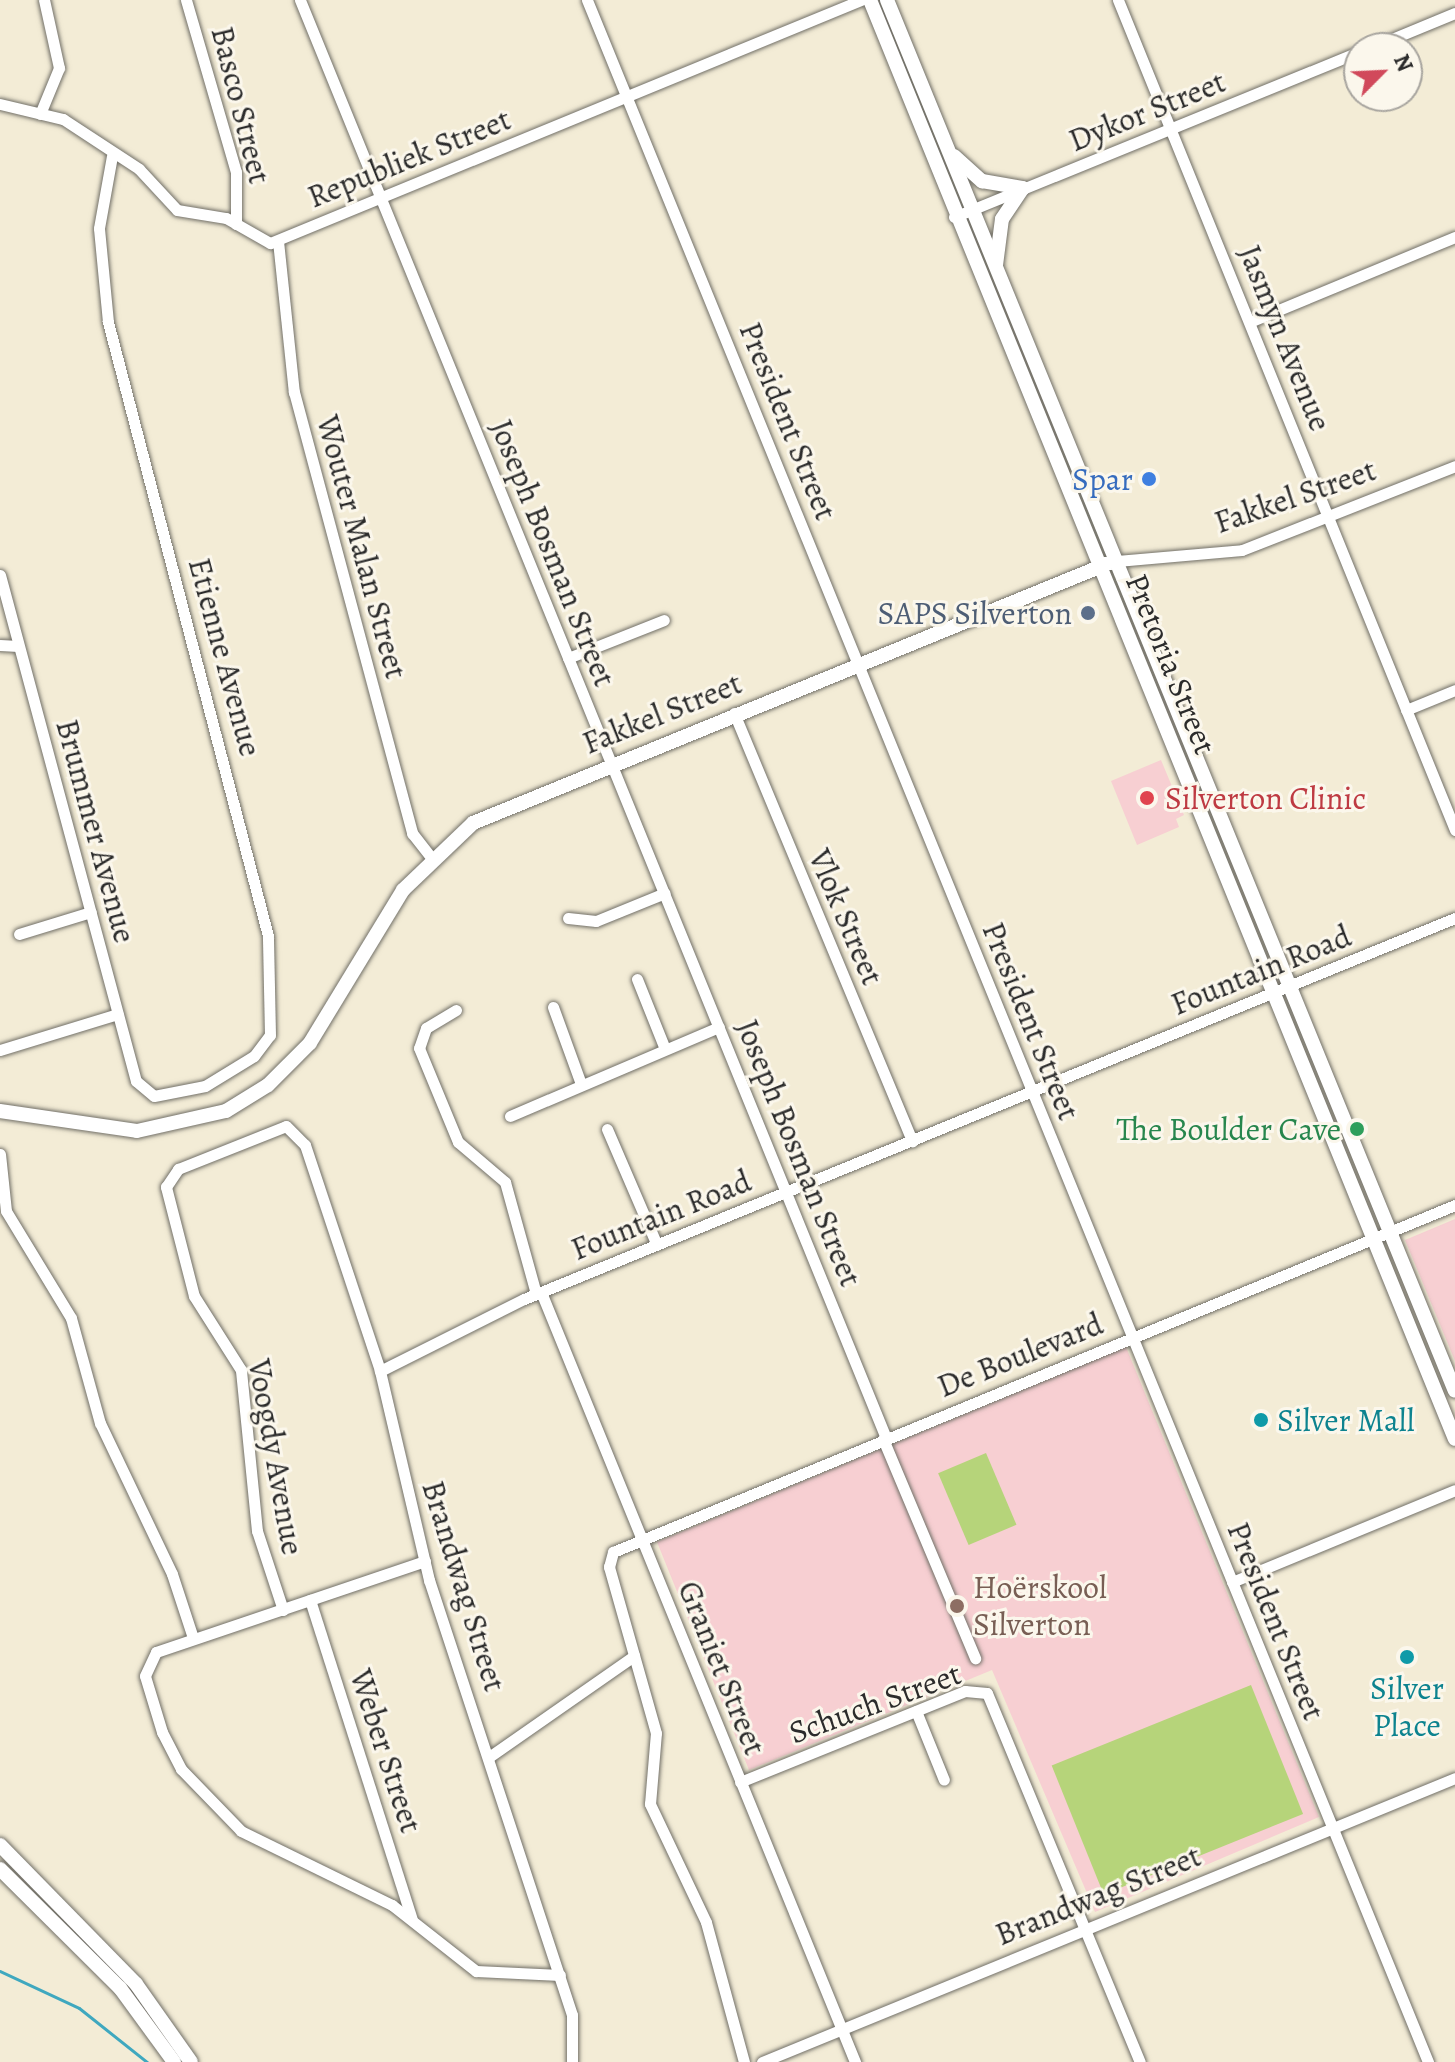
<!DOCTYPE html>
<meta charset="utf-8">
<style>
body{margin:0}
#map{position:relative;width:1455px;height:2062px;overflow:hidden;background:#f3ecd6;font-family:Alegreya,serif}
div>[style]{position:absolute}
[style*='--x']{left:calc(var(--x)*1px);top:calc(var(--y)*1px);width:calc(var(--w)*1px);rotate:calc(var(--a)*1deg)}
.built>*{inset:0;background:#f7cfd2}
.green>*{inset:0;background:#b6d47a;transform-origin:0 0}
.stream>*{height:3px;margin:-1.5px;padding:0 1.5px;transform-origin:1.5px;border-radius:1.5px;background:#3fa8bf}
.roads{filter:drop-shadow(0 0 2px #716f67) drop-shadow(0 0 2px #716f67)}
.street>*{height:11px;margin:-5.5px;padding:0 5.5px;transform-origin:5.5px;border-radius:5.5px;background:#fff}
.secondary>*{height:14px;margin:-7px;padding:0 7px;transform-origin:7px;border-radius:7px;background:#fff}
.dots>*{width:22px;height:22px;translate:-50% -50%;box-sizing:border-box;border:4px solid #fbf7ec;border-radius:50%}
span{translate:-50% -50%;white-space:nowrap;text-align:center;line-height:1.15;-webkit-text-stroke:6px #fbf7ec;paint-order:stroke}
.street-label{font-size:32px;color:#2b2b2b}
.shop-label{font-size:32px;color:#366cbe}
.right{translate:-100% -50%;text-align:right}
.service-label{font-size:32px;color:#4e5e75}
.health-label{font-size:32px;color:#be3a42}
.left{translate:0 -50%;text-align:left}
.leisure-label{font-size:32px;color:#27864d}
.culture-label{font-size:32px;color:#0d838f}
.education-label{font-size:32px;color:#785e54}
.north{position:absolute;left:1343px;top:32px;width:80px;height:80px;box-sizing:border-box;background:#fbf7ec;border:2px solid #a8a59f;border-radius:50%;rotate:66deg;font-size:22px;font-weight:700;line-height:32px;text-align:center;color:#2b2b2b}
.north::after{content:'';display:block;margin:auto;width:28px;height:36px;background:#d1495b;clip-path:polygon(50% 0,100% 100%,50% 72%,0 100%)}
</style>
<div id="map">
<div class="built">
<div style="clip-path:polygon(1161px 760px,1184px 815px,1176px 819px,1179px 827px,1137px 845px,1111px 781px)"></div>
<div style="clip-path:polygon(1455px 1219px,1455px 1361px,1405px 1240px)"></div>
<div style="clip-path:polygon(1126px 1347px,1319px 1817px,1095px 1912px,992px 1670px,749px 1770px,657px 1542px)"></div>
</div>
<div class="green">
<div style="left:986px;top:1453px;width:78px;height:52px;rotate:67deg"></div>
<div style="left:1251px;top:1685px;width:139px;height:215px;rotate:68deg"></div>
</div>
<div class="stream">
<div style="--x:0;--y:1971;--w:87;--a:25.1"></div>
<div style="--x:79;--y:2008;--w:87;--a:38.5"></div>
</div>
<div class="roads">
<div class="street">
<div style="--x:186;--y:0;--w:179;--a:73.8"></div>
<div style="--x:236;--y:172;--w:52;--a:90"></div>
<div style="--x:300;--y:0;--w:1553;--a:67.83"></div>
<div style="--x:587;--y:0;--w:2227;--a:67.81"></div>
<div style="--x:1118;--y:0;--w:896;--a:67.9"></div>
<div style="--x:1370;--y:48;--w:92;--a:-22.4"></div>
<div style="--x:0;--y:104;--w:65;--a:13.4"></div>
<div style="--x:63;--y:119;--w:91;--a:33.3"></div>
<div style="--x:139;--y:169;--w:56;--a:47.2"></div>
<div style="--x:177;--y:210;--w:50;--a:9.3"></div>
<div style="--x:226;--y:218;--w:51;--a:29.6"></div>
<div style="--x:270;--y:243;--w:639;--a:-22.35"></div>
<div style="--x:40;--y:114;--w:50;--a:-67.6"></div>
<div style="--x:59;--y:68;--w:70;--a:-102.4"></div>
<div style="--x:954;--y:217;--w:437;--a:-22.2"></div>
<div style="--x:278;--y:241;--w:152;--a:84"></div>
<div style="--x:294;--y:392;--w:457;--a:75"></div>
<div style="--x:412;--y:833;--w:31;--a:52"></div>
<div style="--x:1252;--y:321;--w:220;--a:-22.5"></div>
<div style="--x:1117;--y:561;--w:125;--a:-5"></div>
<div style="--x:1242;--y:550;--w:229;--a:-21.5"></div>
<div style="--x:0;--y:575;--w:524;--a:74.96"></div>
<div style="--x:136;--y:1081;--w:23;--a:40"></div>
<div style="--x:154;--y:1096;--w:52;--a:-11.1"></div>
<div style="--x:205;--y:1086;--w:57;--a:-31.5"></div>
<div style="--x:254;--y:1056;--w:26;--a:-53"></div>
<div style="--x:270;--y:1035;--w:99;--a:-91.2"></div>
<div style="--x:268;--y:936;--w:635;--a:-104.61"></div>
<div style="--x:108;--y:322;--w:94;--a:-95.5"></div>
<div style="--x:99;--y:228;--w:73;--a:-79.8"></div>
<div style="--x:0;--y:645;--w:18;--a:3"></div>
<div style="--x:568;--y:658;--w:103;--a:-21.6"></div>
<div style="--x:1406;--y:710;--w:53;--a:-22.2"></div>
<div style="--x:734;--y:713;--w:464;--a:67.4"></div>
<div style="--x:568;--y:918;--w:28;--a:6"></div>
<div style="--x:596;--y:921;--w:74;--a:-22.1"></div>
<div style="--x:19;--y:934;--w:75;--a:-17"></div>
<div style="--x:637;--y:979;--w:75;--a:68.2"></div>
<div style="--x:553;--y:1007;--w:82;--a:70"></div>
<div style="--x:456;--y:1010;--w:35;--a:149"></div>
<div style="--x:426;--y:1028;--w:21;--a:109"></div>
<div style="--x:419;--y:1048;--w:102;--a:67.5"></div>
<div style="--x:458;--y:1142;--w:62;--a:40.4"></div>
<div style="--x:505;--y:1182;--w:116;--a:74.5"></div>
<div style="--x:0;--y:1050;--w:123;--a:-17"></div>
<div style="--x:510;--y:1116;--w:227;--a:-23.1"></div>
<div style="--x:607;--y:1129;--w:126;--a:66.7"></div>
<div style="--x:0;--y:1154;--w:57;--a:84"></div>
<div style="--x:6;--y:1211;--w:125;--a:58.7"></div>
<div style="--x:71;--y:1318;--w:109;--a:74.6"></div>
<div style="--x:100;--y:1423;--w:167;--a:64.5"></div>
<div style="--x:172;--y:1574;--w:67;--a:71.8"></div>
<div style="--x:541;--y:1292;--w:832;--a:67.81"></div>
<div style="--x:380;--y:1371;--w:161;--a:-26.6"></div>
<div style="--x:524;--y:1299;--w:1006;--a:-22.26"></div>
<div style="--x:883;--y:1439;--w:238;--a:67.2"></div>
<div style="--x:425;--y:1561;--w:284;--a:161.3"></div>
<div style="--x:156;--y:1652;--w:26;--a:115"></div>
<div style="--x:145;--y:1676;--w:59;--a:73.1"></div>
<div style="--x:162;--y:1732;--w:42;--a:62.8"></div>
<div style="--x:181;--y:1769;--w:86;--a:45.9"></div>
<div style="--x:241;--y:1831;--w:168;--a:26.1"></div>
<div style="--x:392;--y:1905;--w:107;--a:38.2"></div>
<div style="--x:476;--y:1971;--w:84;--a:2.7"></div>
<div style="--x:1232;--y:1582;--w:241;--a:-22.4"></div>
<div style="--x:310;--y:1600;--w:335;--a:72.3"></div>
<div style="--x:283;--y:1610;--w:83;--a:-108.2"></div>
<div style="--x:257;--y:1531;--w:162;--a:-95.7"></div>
<div style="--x:241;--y:1370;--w:88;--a:-122.4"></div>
<div style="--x:194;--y:1296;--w:113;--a:-104.4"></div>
<div style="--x:166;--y:1187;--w:22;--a:-56"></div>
<div style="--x:178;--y:1169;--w:116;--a:-21.7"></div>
<div style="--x:286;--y:1126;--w:27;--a:45"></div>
<div style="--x:305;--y:1145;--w:238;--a:71.6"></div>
<div style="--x:380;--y:1371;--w:215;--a:76.8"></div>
<div style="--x:429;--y:1580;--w:458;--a:71.8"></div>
<div style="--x:572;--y:2015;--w:47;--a:90"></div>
<div style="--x:916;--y:1711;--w:74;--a:67.9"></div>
<div style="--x:489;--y:1757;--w:177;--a:-34.9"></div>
<div style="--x:740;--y:1782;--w:243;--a:-22"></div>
<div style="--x:965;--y:1691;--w:22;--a:5"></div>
<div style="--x:987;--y:1693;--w:399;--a:67.5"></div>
<div style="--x:744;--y:2062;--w:145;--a:-105.2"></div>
<div style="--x:706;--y:1922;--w:131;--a:-115.4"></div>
<div style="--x:650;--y:1804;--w:71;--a:-85.2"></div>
<div style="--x:656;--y:1733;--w:173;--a:-105.8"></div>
<div style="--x:609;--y:1567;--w:16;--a:-75"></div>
<div style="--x:613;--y:1552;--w:911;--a:-22.4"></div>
<div style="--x:762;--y:2062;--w:749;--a:-22.28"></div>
</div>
<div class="secondary">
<div style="--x:870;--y:0;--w:1553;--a:67.88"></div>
<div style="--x:887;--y:0;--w:1502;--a:67.79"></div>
<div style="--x:954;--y:156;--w:38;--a:42"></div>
<div style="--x:982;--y:181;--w:42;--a:9.7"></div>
<div style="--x:996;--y:265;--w:46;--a:-82.6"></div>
<div style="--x:1002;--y:219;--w:37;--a:-56"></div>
<div style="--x:0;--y:1111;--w:138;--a:8.3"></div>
<div style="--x:137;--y:1131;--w:91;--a:-12.7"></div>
<div style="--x:226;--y:1111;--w:49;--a:-31.8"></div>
<div style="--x:268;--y:1085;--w:59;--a:-45"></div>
<div style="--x:310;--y:1043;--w:179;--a:-58.7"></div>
<div style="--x:403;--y:890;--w:97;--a:-43.7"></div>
<div style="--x:473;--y:823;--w:687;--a:-22.23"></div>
<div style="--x:0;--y:1845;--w:194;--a:45.6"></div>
<div style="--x:136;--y:1984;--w:95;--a:54.8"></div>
<div style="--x:0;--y:1869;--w:169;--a:44.8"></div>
<div style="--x:120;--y:1988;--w:92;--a:53.9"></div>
</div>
</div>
<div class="dots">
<div style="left:1149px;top:479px;background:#3f7fe0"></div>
<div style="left:1088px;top:613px;background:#5c6f8a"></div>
<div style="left:1147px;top:798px;background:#e0444e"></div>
<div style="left:1357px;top:1129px;background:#2e9e5b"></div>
<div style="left:1261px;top:1420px;background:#0f9aa8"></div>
<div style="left:957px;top:1606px;background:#8d6e63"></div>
<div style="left:1407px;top:1657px;background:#0f9aa8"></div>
</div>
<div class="street-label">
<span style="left:241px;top:105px;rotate:76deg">Basco Street</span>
<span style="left:1147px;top:111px;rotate:-22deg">Dykor Street</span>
<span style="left:409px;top:158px;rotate:-22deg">Republiek Street</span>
<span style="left:1285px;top:338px;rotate:68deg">Jasmyn Avenue</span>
<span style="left:788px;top:421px;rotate:68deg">President Street</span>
<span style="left:1295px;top:496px;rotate:-19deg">Fakkel Street</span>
<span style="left:362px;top:547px;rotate:75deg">Wouter Malan Street</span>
<span style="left:553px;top:553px;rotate:68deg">Joseph Bosman Street</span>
<span style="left:225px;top:657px;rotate:75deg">Etienne Avenue</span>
<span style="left:1171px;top:664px;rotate:68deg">Pretoria Street</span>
<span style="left:662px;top:713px;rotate:-22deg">Fakkel Street</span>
<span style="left:96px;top:831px;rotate:75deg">Brummer Avenue</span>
<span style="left:846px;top:917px;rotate:67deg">Vlok Street</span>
<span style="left:1261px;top:970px;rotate:-22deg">Fountain Road</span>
<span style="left:1031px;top:1021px;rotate:68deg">President Street</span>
<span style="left:799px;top:1153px;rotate:68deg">Joseph Bosman Street</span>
<span style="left:661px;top:1215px;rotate:-22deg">Fountain Road</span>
<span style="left:1020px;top:1355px;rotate:-22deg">De Boulevard</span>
<span style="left:276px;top:1457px;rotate:80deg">Voogdy Avenue</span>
<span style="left:464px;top:1586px;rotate:73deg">Brandwag Street</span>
<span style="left:1276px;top:1621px;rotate:68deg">President Street</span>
<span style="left:722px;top:1668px;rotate:68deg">Graniet Street</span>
<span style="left:875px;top:1703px;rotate:-20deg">Schuch Street</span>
<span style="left:386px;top:1751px;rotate:72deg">Weber Street</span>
<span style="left:1098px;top:1895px;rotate:-22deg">Brandwag Street</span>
</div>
<div class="shop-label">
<span class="right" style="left:1133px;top:479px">Spar</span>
</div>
<div class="service-label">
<span class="right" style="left:1072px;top:613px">SAPS Silverton</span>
</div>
<div class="health-label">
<span class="left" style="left:1165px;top:798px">Silverton Clinic</span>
</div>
<div class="leisure-label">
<span class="right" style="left:1341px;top:1129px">The Boulder Cave</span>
</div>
<div class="culture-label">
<span class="left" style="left:1277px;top:1420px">Silver Mall</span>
<span style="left:1407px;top:1707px">Silver<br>Place</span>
</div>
<div class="education-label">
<span class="left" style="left:973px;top:1606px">Hoërskool<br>Silverton</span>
</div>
<div class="north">N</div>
</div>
